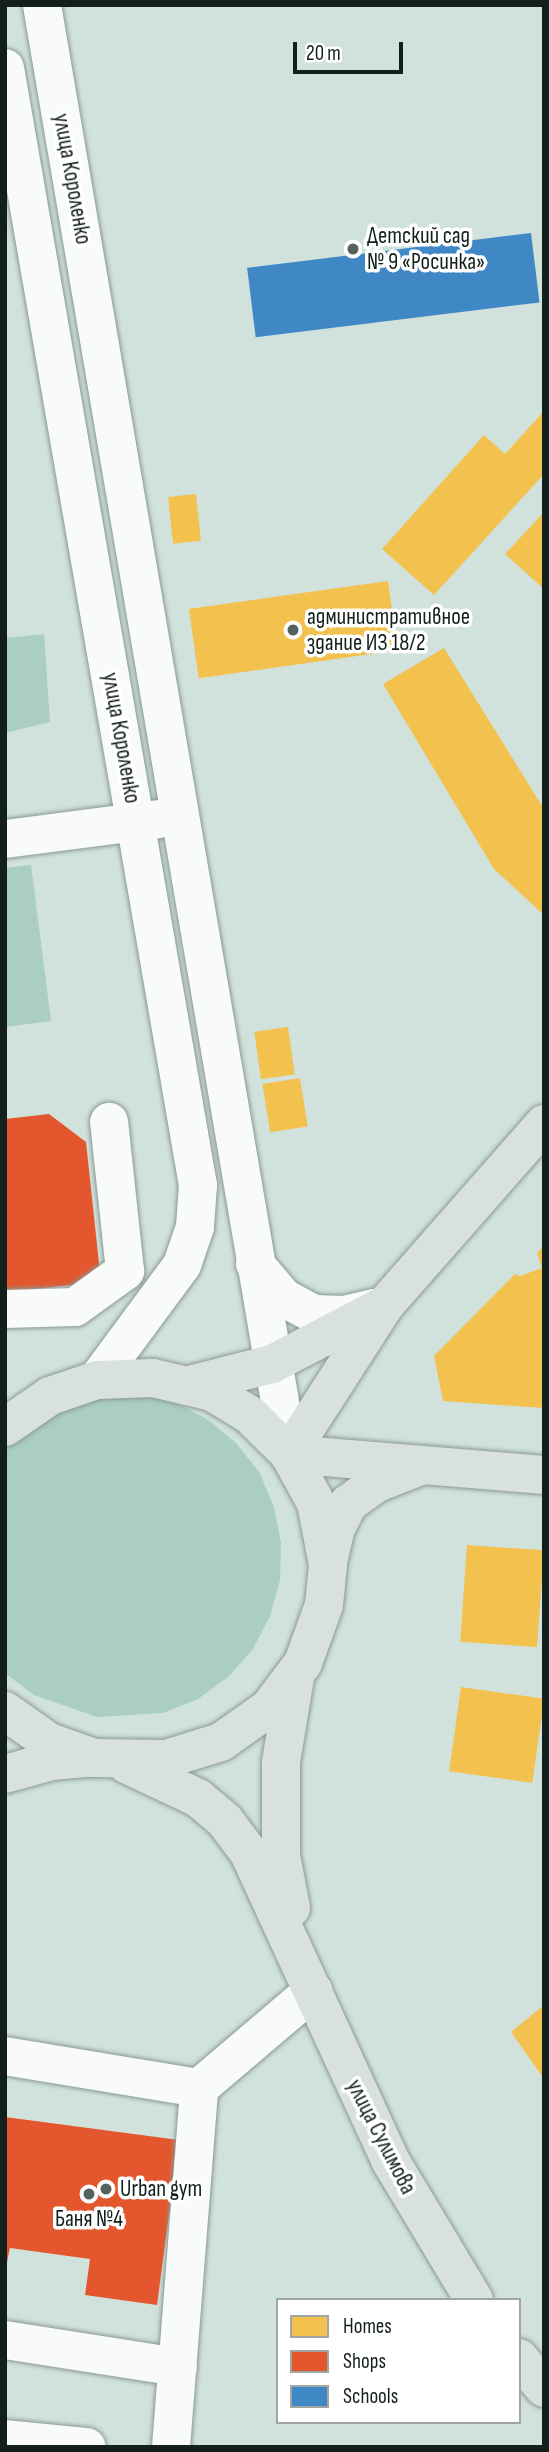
<!DOCTYPE html>
<meta charset="utf-8">
<style>
body{margin:0}
#map{position:relative;width:549px;height:2452px;overflow:hidden;background:#d0e2db;font-family:"Sofia Sans Condensed",sans-serif}
div>[style]{position:absolute}
[style*='--x']{left:calc(var(--x)*1px);top:calc(var(--y)*1px);width:calc(var(--w)*1px);rotate:calc(var(--a)*1deg)}
.green>*{inset:0;background:#aacec0}
.homes>*{inset:0;background:#f2c14e;transform-origin:0 0}
.shops>*{inset:0;background:#e4572e}
.schools>*{inset:0;background:#3f88c5;transform-origin:0 0}
.roads{filter:drop-shadow(0 0 2px #8b9994) drop-shadow(0 0 2px #8b9994)}
.minor>*{height:38px;margin:-19px;padding:0 19px;transform-origin:19px;border-radius:19px;background:#f8fbfa}
.major>*{height:38px;margin:-19px;padding:0 19px;transform-origin:19px;border-radius:19px;background:#d8e1de}
.dots>*{width:19px;height:19px;translate:-50% -50%;box-sizing:border-box;border:4px solid #fff;border-radius:50%}
span{translate:-50% -50%;white-space:nowrap;text-align:center;line-height:1.15;-webkit-text-stroke:7px #fff;paint-order:stroke}
.street-label{font-size:23px;color:#131f1b}
.poi-label{font-size:23px;color:#131f1b}
.left{translate:0 -50%;text-align:left}
.frame{position:absolute;inset:0;border:7px solid #131f1b;pointer-events:none}
.legend{position:absolute;left:276px;top:2298px;width:245px;height:126px;box-sizing:border-box;background:#fff;border:2px solid #a1a5a4;margin:0;padding:9px 12px;list-style:none;font-size:21px;color:#131f1b}
.legend li{display:flex;align-items:center;gap:14px;height:35px}
.legend b{width:35px;border:2px solid #a1a5a4}
.scale{position:absolute;left:293px;top:42px;width:110px;height:32px;box-sizing:border-box;border:4px solid #131f1b;border-top:0;padding-left:9px;font-size:21px;line-height:24px;white-space:nowrap;color:#131f1b;-webkit-text-stroke:5px #fff;paint-order:stroke}
</style>
<div id="map">
<div class="green">
<div style="clip-path:polygon(44px 634px,50px 722px,5px 733px,5px 638px)"></div>
<div style="clip-path:polygon(31px 865px,51px 1021px,5px 1027px,5px 868px)"></div>
<div style="clip-path:polygon(138px 1394px,174px 1402px,207px 1419px,236px 1443px,259px 1472px,274px 1507px,281px 1543px,280px 1580px,270px 1616px,253px 1649px,228px 1677px,198px 1699px,163px 1713px,97px 1717px,34px 1695px,5px 1673px,5px 1439px,64px 1402px)"></div>
</div>
<div class="homes">
<div style="clip-path:polygon(544px 411px,544px 474px,434px 595px,382px 549px,484px 435px,505px 454px)"></div>
<div style="left:196px;top:494px;width:47px;height:28px;rotate:84deg"></div>
<div style="clip-path:polygon(544px 512px,544px 589px,505px 554px)"></div>
<div style="left:388px;top:581px;width:70px;height:201px;rotate:82deg"></div>
<div style="clip-path:polygon(444px 648px,544px 809px,544px 915px,494px 869px,383px 684px)"></div>
<div style="left:288px;top:1027px;width:48px;height:34px;rotate:82deg"></div>
<div style="left:300px;top:1078px;width:49px;height:38px;rotate:81deg"></div>
<div style="clip-path:polygon(544px 1246px,544px 1408px,443px 1401px,434px 1356px,515px 1274px,520px 1276px,542px 1268px,537px 1253px)"></div>
<div style="left:467px;top:1545px;width:77px;height:97px;rotate:4deg"></div>
<div style="left:461px;top:1687px;width:84px;height:85px;rotate:8deg"></div>
<div style="clip-path:polygon(544px 2005px,544px 2079px,511px 2032px)"></div>
</div>
<div class="shops">
<div style="clip-path:polygon(49px 1114px,86px 1142px,101px 1282px,5px 1292px,5px 1119px)"></div>
<div style="clip-path:polygon(5px 2117px,179px 2140px,157px 2305px,85px 2295px,90px 2259px,10px 2248px,5px 2271px)"></div>
</div>
<div class="schools">
<div style="left:531px;top:233px;width:70px;height:286px;rotate:83deg"></div>
</div>
<div class="roads">
<div class="minor">
<div style="--x:42;--y:5;--w:1470;--a:80.33"></div>
<div style="--x:5;--y:68;--w:1134;--a:80.2"></div>
<div style="--x:198;--y:1185;--w:42;--a:94.1"></div>
<div style="--x:195;--y:1227;--w:40;--a:108.9"></div>
<div style="--x:182;--y:1265;--w:143;--a:126.5"></div>
<div style="--x:5;--y:839;--w:155;--a:-7.4"></div>
<div style="--x:255;--y:1264;--w:45;--a:49.5"></div>
<div style="--x:284;--y:1298;--w:34;--a:28"></div>
<div style="--x:314;--y:1314;--w:30;--a:2"></div>
<div style="--x:344;--y:1315;--w:32;--a:-13"></div>
<div style="--x:5;--y:1309;--w:70;--a:-1.6"></div>
<div style="--x:75;--y:1307;--w:62;--a:-35.8"></div>
<div style="--x:125;--y:1271;--w:150;--a:-96.1"></div>
<div style="--x:5;--y:2056;--w:197;--a:9.4"></div>
<div style="--x:5;--y:2340;--w:175;--a:8.9"></div>
<div style="--x:5;--y:2439;--w:82;--a:5.6"></div>
<div style="--x:171;--y:2447;--w:360;--a:-85.5"></div>
<div style="--x:199;--y:2088;--w:150;--a:-40.4"></div>
</div>
<div class="major">
<div style="--x:190;--y:1385;--w:85;--a:-14.4"></div>
<div style="--x:272;--y:1364;--w:125;--a:-27.6"></div>
<div style="--x:5;--y:1427;--w:55;--a:-34.6"></div>
<div style="--x:50;--y:1396;--w:50;--a:-18.8"></div>
<div style="--x:97;--y:1380;--w:56;--a:-2"></div>
<div style="--x:153;--y:1378;--w:61;--a:13.3"></div>
<div style="--x:212;--y:1392;--w:44;--a:31.2"></div>
<div style="--x:250;--y:1415;--w:55;--a:45"></div>
<div style="--x:289;--y:1454;--w:56;--a:61.1"></div>
<div style="--x:316;--y:1503;--w:63;--a:79"></div>
<div style="--x:328;--y:1565;--w:40;--a:95.7"></div>
<div style="--x:324;--y:1605;--w:62;--a:109.9"></div>
<div style="--x:303;--y:1663;--w:56;--a:127.1"></div>
<div style="--x:269;--y:1708;--w:59;--a:144.7"></div>
<div style="--x:221;--y:1742;--w:58;--a:162.8"></div>
<div style="--x:166;--y:1759;--w:72;--a:-179.2"></div>
<div style="--x:94;--y:1758;--w:48;--a:-160.4"></div>
<div style="--x:49;--y:1742;--w:54;--a:-144.8"></div>
<div style="--x:289;--y:1454;--w:177;--a:-57.2"></div>
<div style="--x:385;--y:1305;--w:241;--a:-48.7"></div>
<div style="--x:289;--y:1454;--w:256;--a:4.7"></div>
<div style="--x:329;--y:1558;--w:31;--a:-77"></div>
<div style="--x:336;--y:1528;--w:28;--a:-63"></div>
<div style="--x:349;--y:1503;--w:34;--a:-36"></div>
<div style="--x:377;--y:1483;--w:49;--a:-21.4"></div>
<div style="--x:126;--y:1764;--w:80;--a:25.3"></div>
<div style="--x:198;--y:1798;--w:35;--a:40"></div>
<div style="--x:225;--y:1821;--w:40;--a:53"></div>
<div style="--x:249;--y:1853;--w:338;--a:65.3"></div>
<div style="--x:390;--y:2160;--w:163;--a:59"></div>
<div style="--x:5;--y:1774;--w:49;--a:-15.5"></div>
<div style="--x:52;--y:1761;--w:33;--a:-5"></div>
<div style="--x:291;--y:1908;--w:54;--a:-100.7"></div>
<div style="--x:281;--y:1855;--w:93;--a:-90"></div>
<div style="--x:281;--y:1762;--w:86;--a:-80.6"></div>
<div style="--x:519;--y:2358;--w:39;--a:50"></div>
</div>
</div>
<div class="dots">
<div style="left:353px;top:249px;background:#55635e"></div>
<div style="left:293px;top:630px;background:#55635e"></div>
<div style="left:106px;top:2189px;background:#55635e"></div>
<div style="left:89px;top:2194px;background:#55635e"></div>
</div>
<div class="street-label">
<span style="left:72px;top:179px;rotate:80deg">улица Короленко</span>
<span style="left:121px;top:738px;rotate:80deg">улица Короленко</span>
<span style="left:381px;top:2137px;rotate:63deg">улица Сулимова</span>
</div>
<div class="poi-label">
<span class="left" style="left:367px;top:249px">Детский сад<br>№ 9 «Росинка»</span>
<span class="left" style="left:307px;top:630px">административное<br>здание ИЗ 18/2</span>
<span class="left" style="left:120px;top:2189px">Urban gym</span>
<span style="left:89px;top:2219px">Баня №4</span>
</div>
<div class="frame"></div>
<ul class="legend">
<li><b style="height:19px;background:#f2c14e"></b>Homes</li>
<li><b style="height:19px;background:#e4572e"></b>Shops</li>
<li><b style="height:19px;background:#3f88c5"></b>Schools</li>
</ul>
<div class="scale">20 m</div>
</div>
